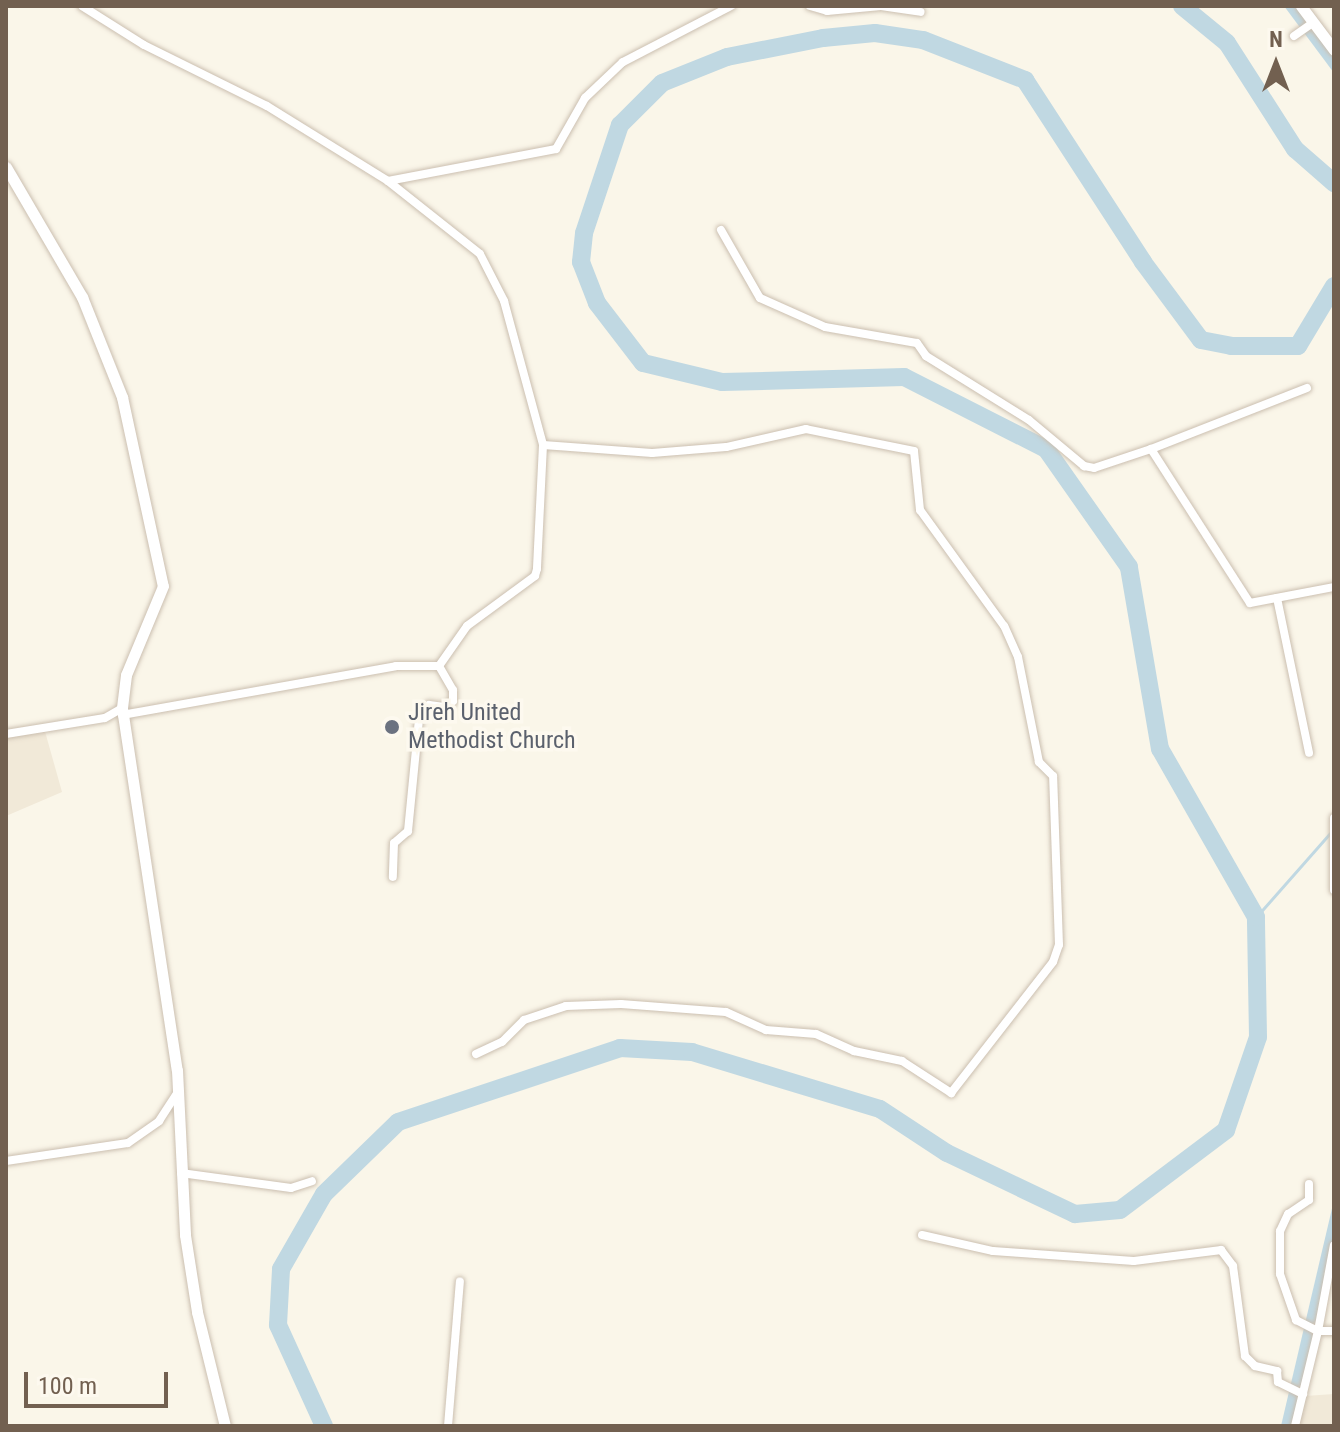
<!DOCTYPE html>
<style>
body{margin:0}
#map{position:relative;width:1340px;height:1432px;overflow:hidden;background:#faf6e9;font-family:"Roboto Condensed",sans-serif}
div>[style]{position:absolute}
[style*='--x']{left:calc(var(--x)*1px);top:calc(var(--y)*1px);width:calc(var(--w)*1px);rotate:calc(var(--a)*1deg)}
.residential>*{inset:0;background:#f1e9d8}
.water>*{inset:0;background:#c0d8e2}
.stream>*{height:3px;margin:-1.5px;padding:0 1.5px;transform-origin:1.5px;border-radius:1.5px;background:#c0d8e2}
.river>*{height:18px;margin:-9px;padding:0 9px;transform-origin:9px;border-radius:9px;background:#c0d8e2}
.roads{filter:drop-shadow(0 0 2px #cbbfb0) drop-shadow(0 0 2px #cbbfb0)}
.street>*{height:8px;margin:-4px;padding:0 4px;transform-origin:4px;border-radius:4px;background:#fff}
.secondary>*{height:11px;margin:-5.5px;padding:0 5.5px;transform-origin:5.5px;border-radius:5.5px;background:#fff}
.dots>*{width:22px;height:22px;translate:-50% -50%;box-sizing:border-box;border:4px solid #fdf9ef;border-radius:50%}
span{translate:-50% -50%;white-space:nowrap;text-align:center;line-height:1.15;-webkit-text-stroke:7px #fdf9ef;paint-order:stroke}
.worship-label{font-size:24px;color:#5b616d}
.left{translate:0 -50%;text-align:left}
.frame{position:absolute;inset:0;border:8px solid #726050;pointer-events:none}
.north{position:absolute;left:1236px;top:24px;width:80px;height:80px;-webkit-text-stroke:6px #fdf9ef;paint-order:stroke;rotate:0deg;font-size:22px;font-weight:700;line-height:32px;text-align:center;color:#726050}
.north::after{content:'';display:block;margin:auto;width:28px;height:36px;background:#726050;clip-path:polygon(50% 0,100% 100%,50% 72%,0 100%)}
.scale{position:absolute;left:24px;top:1372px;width:144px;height:36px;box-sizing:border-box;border:4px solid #726050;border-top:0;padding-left:10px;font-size:24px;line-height:28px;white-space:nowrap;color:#726050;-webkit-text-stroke:6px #fdf9ef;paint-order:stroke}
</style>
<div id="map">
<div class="residential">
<div style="clip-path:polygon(44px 728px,62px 792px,6px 816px,6px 738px)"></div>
<div style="clip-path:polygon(1334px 1394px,1334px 1426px,1299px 1426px,1305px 1396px)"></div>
</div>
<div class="water">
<div style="clip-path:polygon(1284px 6px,1300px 9px,1334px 56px,1334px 73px)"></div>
<div style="clip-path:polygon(1334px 1200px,1334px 1253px,1291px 1426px,1281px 1426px)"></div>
</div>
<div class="stream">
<div style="--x:1256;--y:917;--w:112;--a:-48.6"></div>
</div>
<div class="river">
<div style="--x:1182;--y:6;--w:58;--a:39.4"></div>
<div style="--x:1227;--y:43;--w:126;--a:57.3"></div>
<div style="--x:1295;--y:149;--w:52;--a:41.1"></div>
<div style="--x:324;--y:1426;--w:111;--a:-114.5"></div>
<div style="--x:278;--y:1325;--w:56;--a:-86.9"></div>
<div style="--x:281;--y:1269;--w:86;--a:-60.2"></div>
<div style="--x:324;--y:1194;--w:103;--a:-44.2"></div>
<div style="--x:398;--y:1122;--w:234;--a:-18.4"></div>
<div style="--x:620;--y:1048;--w:72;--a:3.2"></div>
<div style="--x:692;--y:1052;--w:196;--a:16.9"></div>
<div style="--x:880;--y:1109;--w:80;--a:33.3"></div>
<div style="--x:947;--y:1153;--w:142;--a:25.5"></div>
<div style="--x:1075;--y:1214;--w:45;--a:-5.1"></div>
<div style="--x:1120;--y:1210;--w:133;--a:-37"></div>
<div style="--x:1226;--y:1130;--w:98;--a:-71"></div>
<div style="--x:1258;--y:1037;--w:120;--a:-91"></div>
<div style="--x:1256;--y:917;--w:193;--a:-119.7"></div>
<div style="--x:1160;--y:749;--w:185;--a:-99.7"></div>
<div style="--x:1129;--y:567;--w:144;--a:-125.1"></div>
<div style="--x:1046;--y:449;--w:159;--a:-153.1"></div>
<div style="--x:904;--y:377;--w:182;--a:178.4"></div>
<div style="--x:722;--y:382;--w:81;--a:-166.5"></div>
<div style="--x:643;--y:363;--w:76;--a:-127.5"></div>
<div style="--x:597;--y:303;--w:44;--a:-111.3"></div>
<div style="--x:581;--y:262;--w:29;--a:-84"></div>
<div style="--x:584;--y:233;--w:114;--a:-71.6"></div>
<div style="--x:620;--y:125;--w:59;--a:-45"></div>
<div style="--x:662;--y:83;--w:70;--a:-21.8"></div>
<div style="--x:727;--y:57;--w:98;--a:-11.2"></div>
<div style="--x:823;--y:38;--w:52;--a:-5.5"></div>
<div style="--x:875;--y:33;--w:49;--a:8.3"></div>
<div style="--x:923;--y:40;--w:110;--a:21.4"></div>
<div style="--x:1025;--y:80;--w:217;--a:57"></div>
<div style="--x:1143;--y:262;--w:97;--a:53.4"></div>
<div style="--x:1201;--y:340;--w:31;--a:11"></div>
<div style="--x:1231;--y:346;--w:67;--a:0"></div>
<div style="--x:1298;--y:346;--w:70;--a:-59"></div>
</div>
<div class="roads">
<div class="street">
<div style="--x:82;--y:6;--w:73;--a:32.2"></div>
<div style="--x:144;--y:45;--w:137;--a:26.4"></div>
<div style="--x:267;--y:106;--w:142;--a:31.8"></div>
<div style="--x:388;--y:181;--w:117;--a:38.4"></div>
<div style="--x:480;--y:254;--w:53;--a:62.9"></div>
<div style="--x:504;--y:301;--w:149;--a:74.8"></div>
<div style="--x:543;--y:445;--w:124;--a:92.8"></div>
<div style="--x:537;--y:569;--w:7;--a:106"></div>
<div style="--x:535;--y:576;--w:84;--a:143.7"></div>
<div style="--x:467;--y:626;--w:49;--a:125"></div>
<div style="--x:439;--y:666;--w:28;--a:60"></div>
<div style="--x:453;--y:690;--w:11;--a:90"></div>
<div style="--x:453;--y:701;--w:11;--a:146"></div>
<div style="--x:444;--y:707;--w:15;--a:-172"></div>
<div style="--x:429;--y:705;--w:17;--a:126"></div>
<div style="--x:419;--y:719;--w:113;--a:95.6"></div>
<div style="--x:408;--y:831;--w:18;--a:139"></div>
<div style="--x:394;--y:843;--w:34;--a:92"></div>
<div style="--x:810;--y:6;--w:18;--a:16"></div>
<div style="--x:827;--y:11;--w:54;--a:-5.3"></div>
<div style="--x:881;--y:6;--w:40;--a:8.5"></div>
<div style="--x:1294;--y:36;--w:24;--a:-35"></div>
<div style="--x:388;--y:181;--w:171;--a:-10.8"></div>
<div style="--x:556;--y:149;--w:59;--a:-60.4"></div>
<div style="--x:585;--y:98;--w:52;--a:-43.5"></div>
<div style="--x:623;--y:62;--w:122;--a:-27.4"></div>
<div style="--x:721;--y:230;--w:78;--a:60.2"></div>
<div style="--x:760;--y:298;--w:71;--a:24"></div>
<div style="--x:825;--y:327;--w:93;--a:9.9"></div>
<div style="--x:917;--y:343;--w:16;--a:55"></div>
<div style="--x:926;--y:356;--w:121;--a:31.9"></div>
<div style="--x:1029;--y:420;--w:72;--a:39.9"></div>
<div style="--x:1084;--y:466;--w:10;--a:11"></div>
<div style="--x:1094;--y:468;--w:60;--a:-18.4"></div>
<div style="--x:1307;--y:388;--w:168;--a:158.6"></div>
<div style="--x:1151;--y:449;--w:183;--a:57.3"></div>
<div style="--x:1250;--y:603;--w:86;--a:-10.8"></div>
<div style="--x:1277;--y:598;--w:158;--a:78.3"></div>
<div style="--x:122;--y:715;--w:278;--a:-10.1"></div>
<div style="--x:396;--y:666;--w:43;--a:0"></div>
<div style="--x:6;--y:734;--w:100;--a:-9.2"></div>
<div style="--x:105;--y:718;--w:20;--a:-30"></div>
<div style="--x:1334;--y:818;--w:72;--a:90"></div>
<div style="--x:476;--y:1054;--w:29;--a:-25"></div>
<div style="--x:502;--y:1042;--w:31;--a:-45"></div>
<div style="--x:524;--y:1020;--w:44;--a:-18.4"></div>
<div style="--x:566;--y:1006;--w:55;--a:-2.1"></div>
<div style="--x:621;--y:1004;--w:105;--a:4.4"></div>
<div style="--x:726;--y:1012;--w:44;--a:24.2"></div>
<div style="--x:766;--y:1030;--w:50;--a:4.6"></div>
<div style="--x:816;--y:1034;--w:42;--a:24.1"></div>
<div style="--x:854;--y:1051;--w:49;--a:11.8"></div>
<div style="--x:902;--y:1061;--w:59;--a:33.1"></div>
<div style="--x:951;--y:1093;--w:166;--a:-52.1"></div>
<div style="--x:1053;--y:962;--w:18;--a:-71"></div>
<div style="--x:1059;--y:945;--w:169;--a:-92"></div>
<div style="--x:1053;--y:776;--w:20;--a:-135"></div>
<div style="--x:1039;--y:762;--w:107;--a:-101.3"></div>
<div style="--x:1018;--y:657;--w:34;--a:-114"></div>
<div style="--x:1004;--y:626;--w:143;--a:-125.9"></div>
<div style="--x:920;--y:510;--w:59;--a:-95.8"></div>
<div style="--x:914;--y:451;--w:110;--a:-168.5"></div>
<div style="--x:806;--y:429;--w:82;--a:167.3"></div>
<div style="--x:726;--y:447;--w:74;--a:175.4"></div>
<div style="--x:652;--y:453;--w:109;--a:-175.8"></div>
<div style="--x:6;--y:1161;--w:123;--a:-8.4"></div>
<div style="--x:128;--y:1143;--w:38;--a:-35"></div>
<div style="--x:159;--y:1121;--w:35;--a:-57"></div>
<div style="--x:181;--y:1173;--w:111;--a:7.8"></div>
<div style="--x:291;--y:1188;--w:22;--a:-18"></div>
<div style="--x:1309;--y:1184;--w:16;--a:90"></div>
<div style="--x:1309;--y:1200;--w:25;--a:146"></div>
<div style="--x:1288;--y:1214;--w:19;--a:115"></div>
<div style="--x:1280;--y:1231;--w:43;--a:90"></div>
<div style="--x:1280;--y:1274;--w:49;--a:70.8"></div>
<div style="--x:1296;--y:1320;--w:25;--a:27"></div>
<div style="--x:1318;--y:1331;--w:87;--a:-79.5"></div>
<div style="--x:922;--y:1235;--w:73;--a:12.7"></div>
<div style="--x:993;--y:1251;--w:141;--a:4.1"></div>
<div style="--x:1134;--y:1261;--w:88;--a:-7.2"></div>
<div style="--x:1221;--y:1250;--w:20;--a:53"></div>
<div style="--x:1233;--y:1266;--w:91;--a:82.4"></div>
<div style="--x:1245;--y:1356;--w:14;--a:45"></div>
<div style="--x:1255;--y:1366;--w:23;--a:13"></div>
<div style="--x:1277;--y:1371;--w:11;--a:85"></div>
<div style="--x:1278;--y:1382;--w:28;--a:26"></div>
<div style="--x:448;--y:1426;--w:145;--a:-85.3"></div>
<div style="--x:1295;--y:1426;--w:98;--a:-76.4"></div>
<div style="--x:1318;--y:1331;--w:16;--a:0"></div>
</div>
<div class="secondary">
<div style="--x:1301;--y:6;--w:55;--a:53.1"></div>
<div style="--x:6;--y:167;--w:151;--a:59.7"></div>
<div style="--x:82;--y:297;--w:108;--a:68.2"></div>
<div style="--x:122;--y:397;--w:193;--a:77.8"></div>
<div style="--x:163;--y:586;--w:96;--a:112.6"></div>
<div style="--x:126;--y:675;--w:33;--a:97"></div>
<div style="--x:122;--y:708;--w:366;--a:81.4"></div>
<div style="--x:177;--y:1070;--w:165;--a:87.2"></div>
<div style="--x:185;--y:1235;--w:78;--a:81.1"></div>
<div style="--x:197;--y:1312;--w:117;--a:76.2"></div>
</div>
</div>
<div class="dots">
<div style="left:392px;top:727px;background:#6b7280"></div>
</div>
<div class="worship-label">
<span class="left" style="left:408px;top:727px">Jireh United<br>Methodist Church</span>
</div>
<div class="frame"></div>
<div class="north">N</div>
<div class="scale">100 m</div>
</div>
